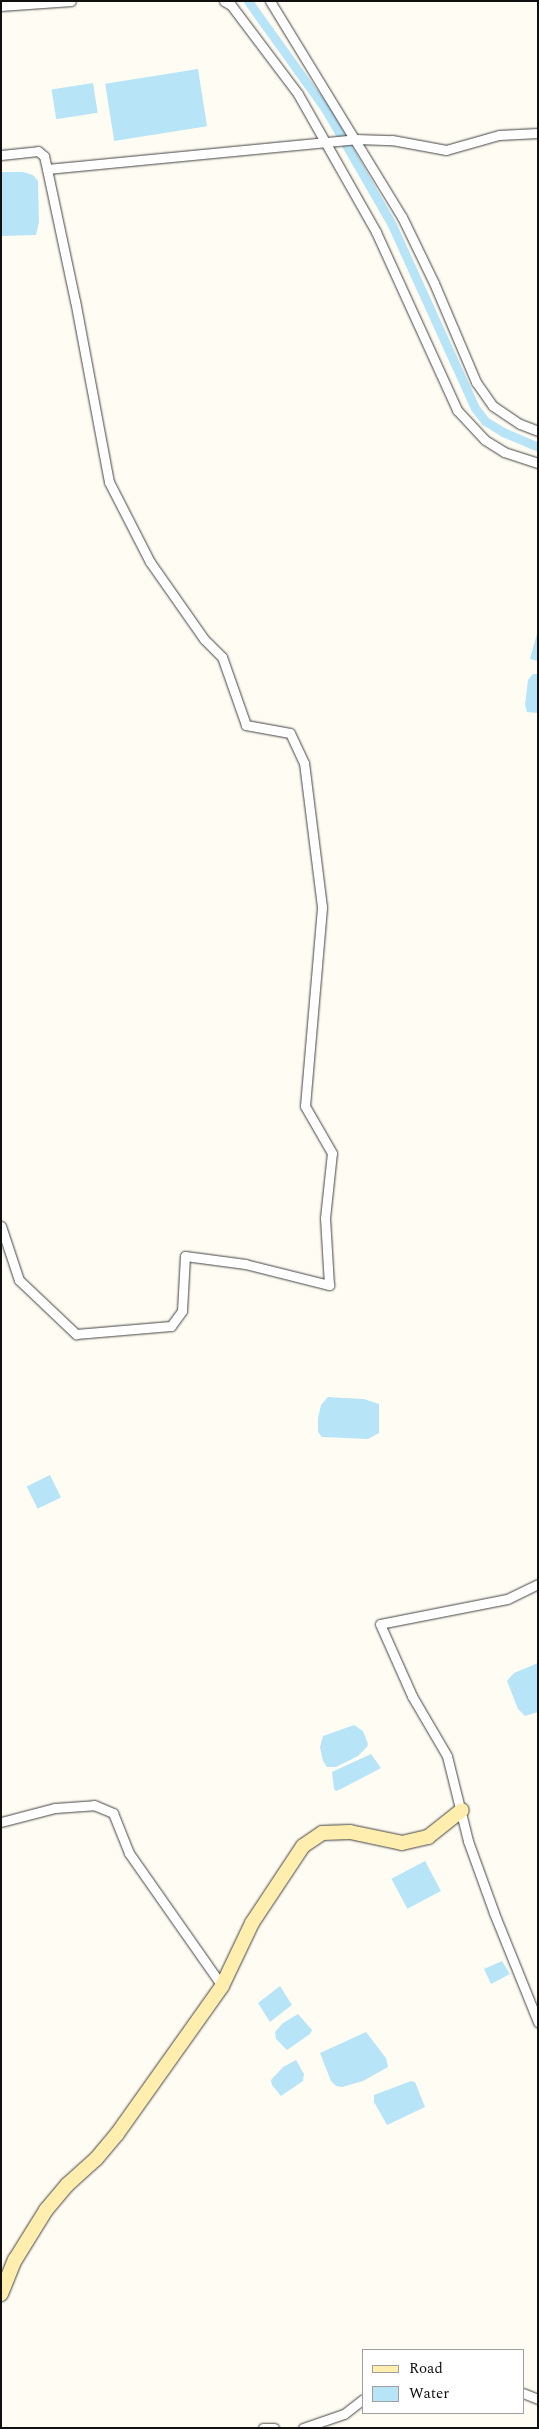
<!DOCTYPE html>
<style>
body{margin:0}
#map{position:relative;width:539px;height:2429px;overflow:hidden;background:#fffcf3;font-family:Spectral,serif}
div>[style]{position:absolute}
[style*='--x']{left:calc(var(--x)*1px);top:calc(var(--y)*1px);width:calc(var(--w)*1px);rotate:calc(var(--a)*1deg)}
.water>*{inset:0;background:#b7e5f7;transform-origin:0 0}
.canal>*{height:9px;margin:-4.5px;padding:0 4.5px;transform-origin:4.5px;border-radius:4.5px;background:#b7e5f7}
.roads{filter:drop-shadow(0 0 1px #434343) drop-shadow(0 0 1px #434343)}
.street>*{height:9px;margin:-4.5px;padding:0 4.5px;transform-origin:4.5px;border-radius:4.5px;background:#fff}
.secondary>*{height:14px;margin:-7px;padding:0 7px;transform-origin:7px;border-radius:7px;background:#ffeeae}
span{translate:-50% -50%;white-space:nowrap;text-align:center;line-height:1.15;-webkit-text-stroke:5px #fff;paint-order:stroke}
.frame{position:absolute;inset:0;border:2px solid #101010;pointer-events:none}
.legend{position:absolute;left:362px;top:2349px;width:162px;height:65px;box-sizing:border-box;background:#fff;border:1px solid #9f9f9f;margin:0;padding:6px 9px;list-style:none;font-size:15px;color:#101010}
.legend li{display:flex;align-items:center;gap:10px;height:25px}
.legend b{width:25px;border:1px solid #9f9f9f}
</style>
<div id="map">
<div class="water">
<div style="left:198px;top:69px;width:58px;height:94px;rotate:81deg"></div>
<div style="left:93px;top:83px;width:30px;height:42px;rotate:81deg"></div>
<div style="clip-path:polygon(1px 172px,23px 172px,33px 175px,38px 181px,39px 222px,36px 235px,1px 236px)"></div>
<div style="clip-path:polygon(538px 630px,538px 661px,530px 659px)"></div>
<div style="clip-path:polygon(533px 674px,538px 674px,538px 713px,527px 712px,525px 705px,528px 680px)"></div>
<div style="clip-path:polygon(328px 1397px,364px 1399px,379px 1404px,379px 1433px,368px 1439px,322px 1437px,318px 1432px,318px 1418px,321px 1405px)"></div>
<div style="left:50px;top:1475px;width:25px;height:26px;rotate:64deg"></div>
<div style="clip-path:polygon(538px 1663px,538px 1712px,525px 1716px,518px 1709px,507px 1681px,514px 1673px)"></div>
<div style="clip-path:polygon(354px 1725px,363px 1731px,368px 1744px,367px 1747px,358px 1756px,336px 1767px,327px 1767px,323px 1761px,320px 1747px,323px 1736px)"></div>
<div style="clip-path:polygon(371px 1754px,381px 1768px,341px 1789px,336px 1791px,334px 1789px,332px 1772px)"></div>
<div style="left:425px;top:1861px;width:34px;height:38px;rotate:62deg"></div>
<div style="clip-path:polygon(502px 1961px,510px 1974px,491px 1984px,484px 1969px)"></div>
<div style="clip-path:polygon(280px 1986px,292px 2005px,270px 2022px,258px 2003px)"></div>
<div style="clip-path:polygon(298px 2014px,312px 2030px,310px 2034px,287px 2050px,276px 2039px,275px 2032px,283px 2023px)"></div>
<div style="clip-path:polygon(366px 2032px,386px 2058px,388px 2067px,363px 2081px,342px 2087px,336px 2086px,331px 2081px,320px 2053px)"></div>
<div style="clip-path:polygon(296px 2060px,304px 2074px,303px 2081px,281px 2096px,272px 2085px,271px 2080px,283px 2067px)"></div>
<div style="clip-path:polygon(411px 2081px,415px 2082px,425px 2107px,387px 2125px,374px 2102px,374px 2095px)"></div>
</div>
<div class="canal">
<div style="--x:248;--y:1;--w:134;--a:54.4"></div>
<div style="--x:326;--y:110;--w:133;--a:60.1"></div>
<div style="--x:392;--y:225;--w:201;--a:65.6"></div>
<div style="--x:475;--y:408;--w:16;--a:52"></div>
<div style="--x:485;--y:421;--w:21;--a:31"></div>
<div style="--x:503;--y:432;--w:38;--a:23"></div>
</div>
<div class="roads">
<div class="street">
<div style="--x:224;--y:1;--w:8;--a:30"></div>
<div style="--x:231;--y:5;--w:111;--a:53"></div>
<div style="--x:298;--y:94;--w:159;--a:60.5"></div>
<div style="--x:376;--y:232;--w:196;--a:65.5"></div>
<div style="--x:457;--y:410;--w:41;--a:47"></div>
<div style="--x:485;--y:440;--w:22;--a:32"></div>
<div style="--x:504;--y:452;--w:36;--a:18"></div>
<div style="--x:270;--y:1;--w:253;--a:58.6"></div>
<div style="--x:402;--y:217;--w:73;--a:64.1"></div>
<div style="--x:434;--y:283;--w:108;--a:67"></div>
<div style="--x:476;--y:382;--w:29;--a:55"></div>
<div style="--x:493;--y:406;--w:32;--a:34"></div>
<div style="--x:520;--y:424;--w:19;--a:21"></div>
<div style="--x:1;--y:6;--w:70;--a:-4.1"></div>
<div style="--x:1;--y:155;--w:37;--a:-6"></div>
<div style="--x:38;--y:151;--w:8;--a:40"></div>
<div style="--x:44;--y:156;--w:13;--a:77"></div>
<div style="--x:1;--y:1226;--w:57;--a:71.6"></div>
<div style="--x:19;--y:1280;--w:79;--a:43.5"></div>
<div style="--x:76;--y:1334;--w:95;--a:-4.8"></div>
<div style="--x:171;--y:1326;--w:19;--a:-54"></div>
<div style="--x:182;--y:1311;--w:55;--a:-86.9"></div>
<div style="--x:185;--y:1256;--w:61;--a:7.6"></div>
<div style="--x:245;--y:1264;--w:87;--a:14"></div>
<div style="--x:329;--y:1285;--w:67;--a:-93.4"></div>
<div style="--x:325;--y:1218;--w:65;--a:-83.9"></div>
<div style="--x:332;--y:1153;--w:54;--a:-119.9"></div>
<div style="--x:305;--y:1106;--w:200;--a:-85.1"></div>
<div style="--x:322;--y:907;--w:145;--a:-97.1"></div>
<div style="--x:304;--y:763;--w:33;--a:-115"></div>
<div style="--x:290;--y:733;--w:45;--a:-169.7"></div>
<div style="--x:246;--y:725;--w:72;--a:-109.4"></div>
<div style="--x:222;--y:657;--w:25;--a:-135"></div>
<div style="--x:204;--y:639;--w:94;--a:-125"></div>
<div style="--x:150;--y:562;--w:90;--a:-117.1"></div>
<div style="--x:109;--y:482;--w:184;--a:-100.6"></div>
<div style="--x:75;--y:301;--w:135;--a:-102"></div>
<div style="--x:47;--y:169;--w:310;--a:-5.5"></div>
<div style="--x:356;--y:139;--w:36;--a:2"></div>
<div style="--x:392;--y:140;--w:55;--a:10.5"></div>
<div style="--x:446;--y:150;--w:55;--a:-15.8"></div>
<div style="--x:499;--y:135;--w:39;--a:-3"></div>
<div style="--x:538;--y:1584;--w:34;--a:154"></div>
<div style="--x:507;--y:1599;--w:129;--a:168.9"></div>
<div style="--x:380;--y:1624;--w:79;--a:66"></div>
<div style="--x:412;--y:1696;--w:69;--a:59.7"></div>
<div style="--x:447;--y:1756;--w:88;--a:76.1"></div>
<div style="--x:468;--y:1841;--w:77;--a:70.1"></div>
<div style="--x:494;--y:1913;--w:118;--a:68"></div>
<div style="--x:1;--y:1822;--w:56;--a:-14.5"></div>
<div style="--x:55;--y:1808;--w:39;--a:-4"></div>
<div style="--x:94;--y:1805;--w:21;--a:23"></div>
<div style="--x:113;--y:1813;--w:43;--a:68.2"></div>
<div style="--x:129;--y:1853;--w:162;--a:55"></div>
<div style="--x:523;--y:2393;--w:16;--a:22"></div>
<div style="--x:263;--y:2428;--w:11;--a:0"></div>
<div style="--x:303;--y:2428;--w:43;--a:-18.9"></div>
<div style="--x:344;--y:2414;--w:24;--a:-38"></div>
</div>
<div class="secondary">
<div style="--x:1;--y:2294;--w:37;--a:-68"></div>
<div style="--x:15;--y:2260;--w:59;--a:-58.2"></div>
<div style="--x:46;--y:2210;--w:33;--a:-50"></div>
<div style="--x:67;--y:2185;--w:39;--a:-42"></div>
<div style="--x:96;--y:2159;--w:33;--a:-50"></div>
<div style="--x:117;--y:2134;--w:181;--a:-54.6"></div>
<div style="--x:222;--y:1986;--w:70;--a:-64.5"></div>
<div style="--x:252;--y:1923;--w:92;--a:-56.5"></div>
<div style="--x:303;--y:1846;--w:23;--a:-34"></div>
<div style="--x:322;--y:1833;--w:28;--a:-2"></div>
<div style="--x:350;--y:1832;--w:53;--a:11.9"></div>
<div style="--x:402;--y:1843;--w:27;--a:-13"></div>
<div style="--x:428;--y:1837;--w:43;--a:-38.5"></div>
</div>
</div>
<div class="frame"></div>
<ul class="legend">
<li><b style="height:6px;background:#ffeeae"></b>Road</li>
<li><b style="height:14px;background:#b7e5f7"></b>Water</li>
</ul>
</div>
